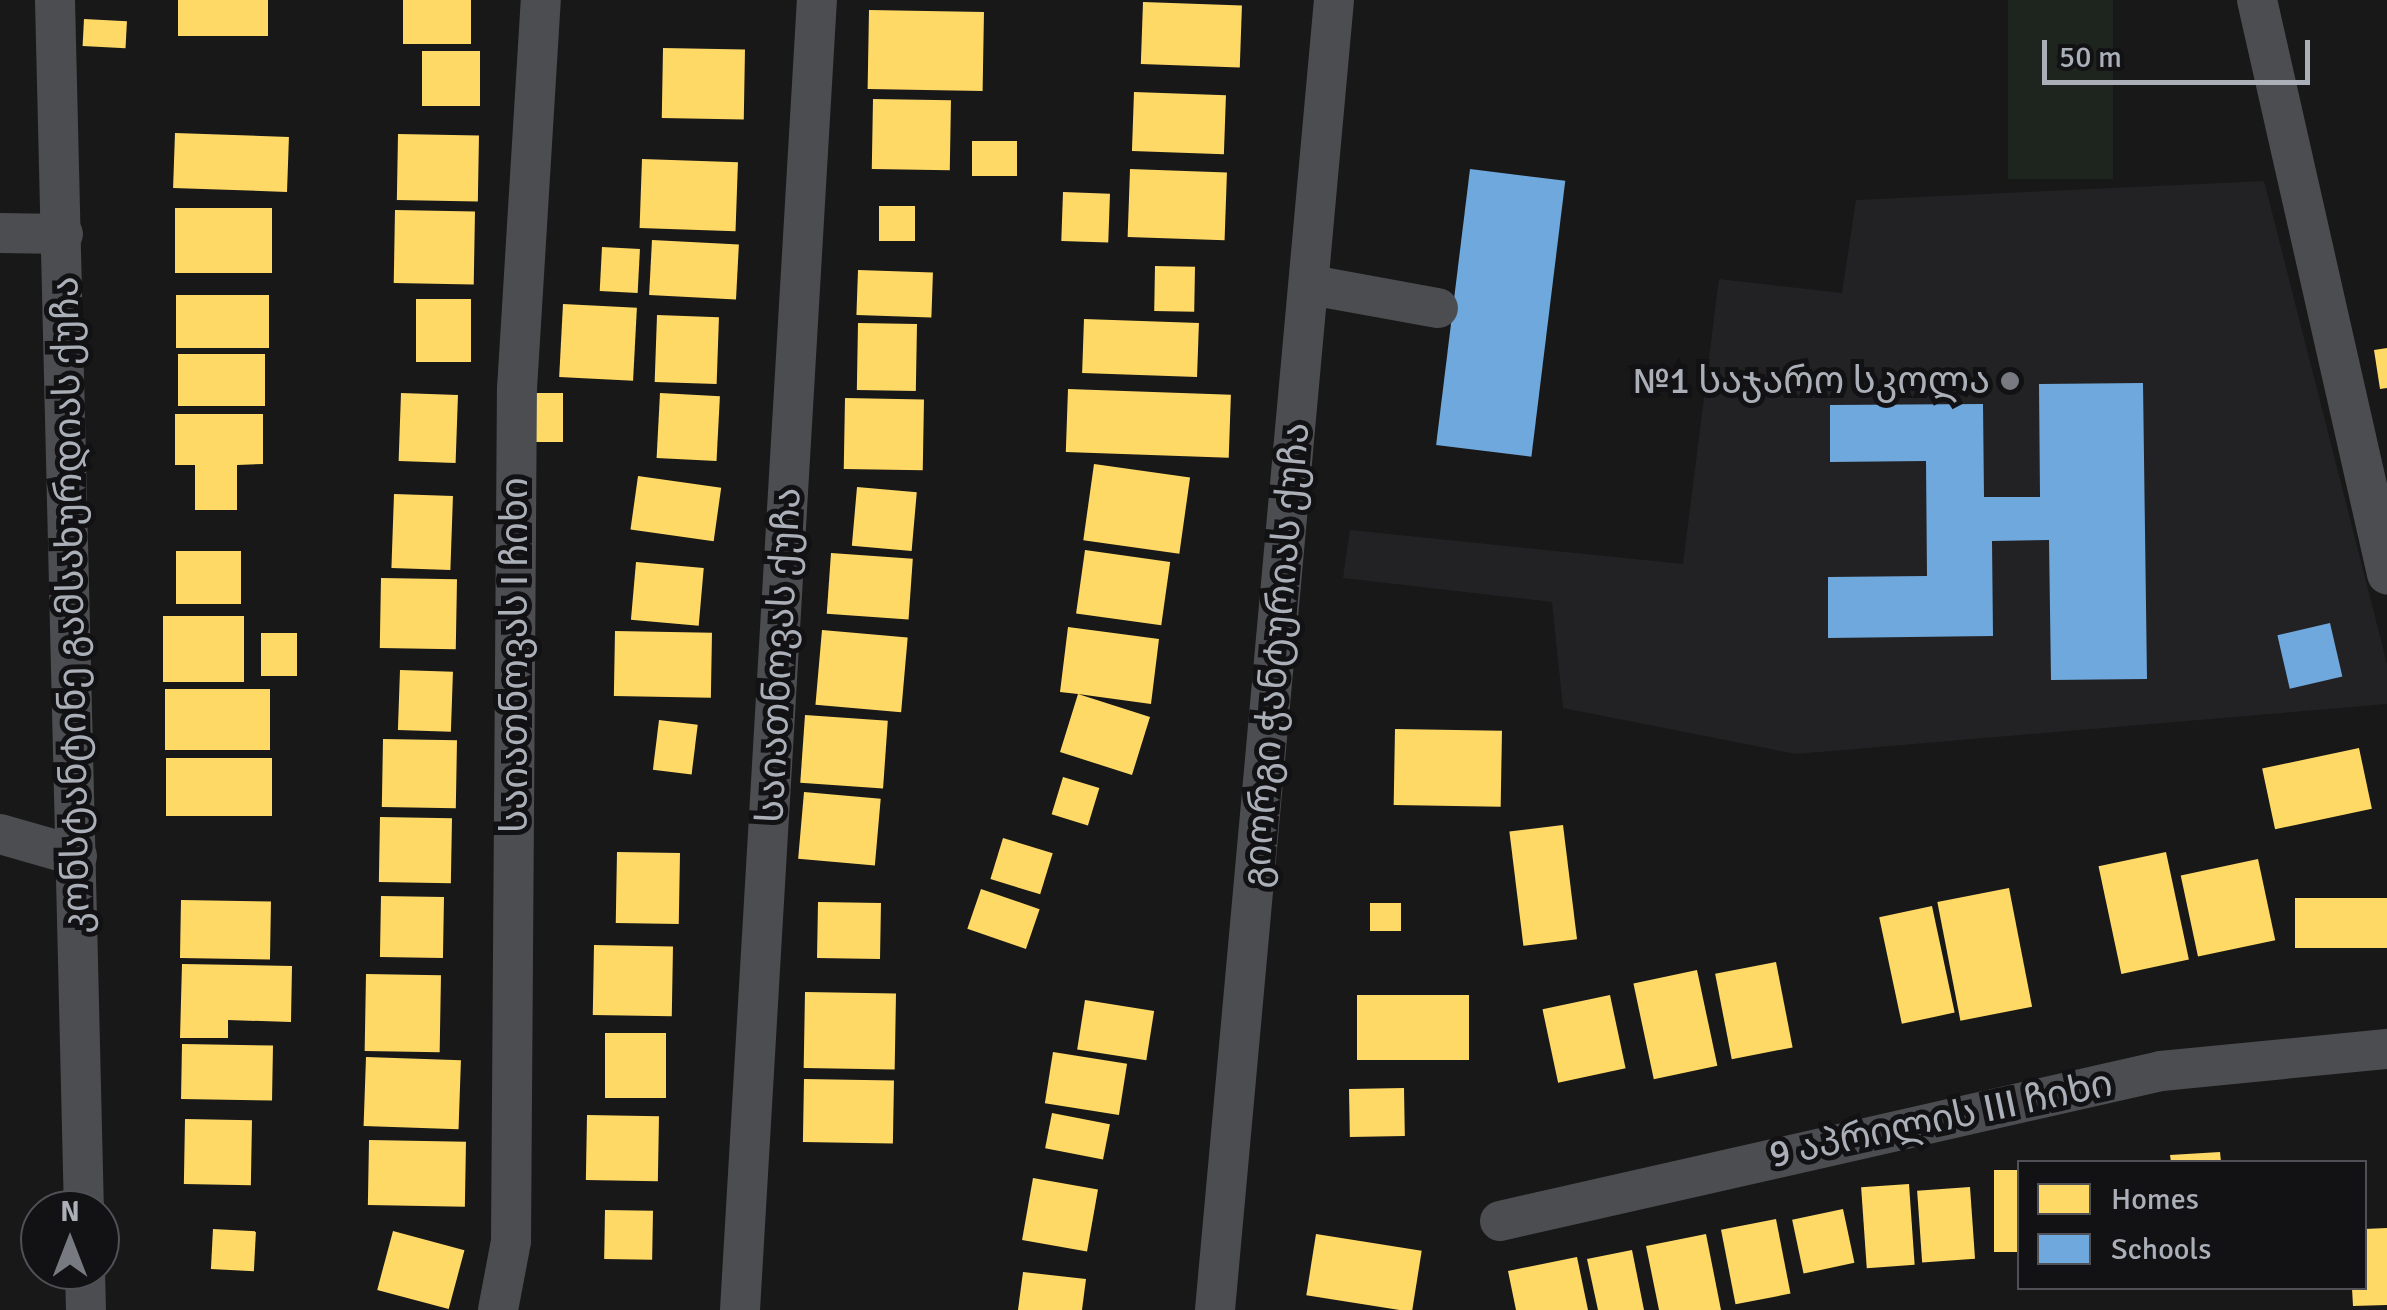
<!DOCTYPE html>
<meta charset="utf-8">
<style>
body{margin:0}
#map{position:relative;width:2387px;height:1310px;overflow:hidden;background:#181818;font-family:Signika,"Noto Sans Georgian",sans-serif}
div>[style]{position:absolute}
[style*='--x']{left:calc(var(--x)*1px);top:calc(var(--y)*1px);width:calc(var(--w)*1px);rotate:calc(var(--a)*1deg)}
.built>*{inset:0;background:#222224}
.green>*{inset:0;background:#1e251f;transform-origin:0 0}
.homes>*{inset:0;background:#ffd966;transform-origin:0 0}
.schools>*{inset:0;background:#6fa8dc;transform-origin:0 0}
.minor>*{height:40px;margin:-20px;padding:0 20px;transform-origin:20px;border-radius:20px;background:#4c4d51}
.dots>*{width:28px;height:28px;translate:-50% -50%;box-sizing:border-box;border:5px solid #121214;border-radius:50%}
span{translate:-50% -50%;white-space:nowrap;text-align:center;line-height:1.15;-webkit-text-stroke:10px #121214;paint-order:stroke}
.poi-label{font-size:38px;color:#aaafb8}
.right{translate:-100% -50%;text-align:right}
.street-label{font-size:38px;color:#aaafb8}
.legend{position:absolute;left:2017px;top:1160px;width:350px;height:130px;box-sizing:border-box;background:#121214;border:2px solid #4f5156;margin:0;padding:12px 18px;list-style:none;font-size:30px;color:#aaafb8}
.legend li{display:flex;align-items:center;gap:20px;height:50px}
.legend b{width:50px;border:2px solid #4f5156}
.north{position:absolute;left:20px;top:1190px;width:100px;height:100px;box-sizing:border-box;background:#121214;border:2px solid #4f5156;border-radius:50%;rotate:0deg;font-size:28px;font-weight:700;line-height:40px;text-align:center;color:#aaafb8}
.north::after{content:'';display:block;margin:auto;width:35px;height:45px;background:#777a80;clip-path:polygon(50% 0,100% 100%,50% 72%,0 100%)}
.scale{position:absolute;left:2042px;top:40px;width:268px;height:45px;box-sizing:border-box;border:5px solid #aaafb8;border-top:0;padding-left:12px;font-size:30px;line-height:35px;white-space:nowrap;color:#aaafb8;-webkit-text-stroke:8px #121214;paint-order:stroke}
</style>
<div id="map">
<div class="built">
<div style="clip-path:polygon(2264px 181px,2387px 664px,2387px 704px,1796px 754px,1563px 708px,1552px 602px,1343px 578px,1350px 530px,1683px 564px,1719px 279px,1842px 293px,1856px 200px)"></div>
</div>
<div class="green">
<div style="left:2008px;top:0;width:105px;height:179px"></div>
</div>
<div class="homes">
<div style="left:178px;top:0;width:90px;height:36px"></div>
<div style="left:403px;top:0;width:68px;height:44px"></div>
<div style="left:1143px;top:2px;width:99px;height:62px;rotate:2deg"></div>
<div style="left:869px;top:10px;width:115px;height:79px;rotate:1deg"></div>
<div style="left:84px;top:19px;width:43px;height:27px;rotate:3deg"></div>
<div style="left:663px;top:48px;width:82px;height:70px;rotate:1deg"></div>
<div style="left:422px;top:51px;width:58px;height:55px"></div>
<div style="left:1134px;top:92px;width:92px;height:59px;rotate:2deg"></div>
<div style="left:873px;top:99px;width:78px;height:70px;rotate:1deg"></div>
<div style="left:175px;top:133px;width:114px;height:55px;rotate:2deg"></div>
<div style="left:398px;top:134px;width:81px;height:66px;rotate:1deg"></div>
<div style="left:972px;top:141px;width:45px;height:35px"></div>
<div style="left:642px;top:159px;width:96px;height:69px;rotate:2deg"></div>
<div style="left:1130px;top:169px;width:97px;height:68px;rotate:2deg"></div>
<div style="left:1063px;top:192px;width:47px;height:49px;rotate:2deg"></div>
<div style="left:879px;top:206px;width:36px;height:35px"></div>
<div style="left:272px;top:208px;width:65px;height:97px;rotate:90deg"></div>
<div style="left:395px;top:210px;width:80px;height:73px;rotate:1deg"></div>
<div style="left:652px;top:240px;width:87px;height:55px;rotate:3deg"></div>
<div style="left:602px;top:247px;width:38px;height:44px;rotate:3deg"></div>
<div style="left:1155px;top:266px;width:40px;height:45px;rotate:1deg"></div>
<div style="left:858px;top:270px;width:75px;height:45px;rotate:2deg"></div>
<div style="left:176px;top:295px;width:93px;height:53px"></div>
<div style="left:416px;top:299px;width:55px;height:63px"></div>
<div style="left:563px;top:304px;width:74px;height:73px;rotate:3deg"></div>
<div style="left:657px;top:315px;width:62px;height:67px;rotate:2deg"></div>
<div style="left:1084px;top:319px;width:115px;height:54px;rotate:2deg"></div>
<div style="left:858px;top:323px;width:59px;height:67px;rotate:1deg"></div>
<div style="clip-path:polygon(2387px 348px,2387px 388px,2380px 389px,2374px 350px)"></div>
<div style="left:178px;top:354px;width:87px;height:52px"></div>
<div style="left:1068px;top:389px;width:163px;height:63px;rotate:2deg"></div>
<div style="left:401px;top:393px;width:57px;height:68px;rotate:2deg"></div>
<div style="left:532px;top:393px;width:31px;height:49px"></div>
<div style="left:660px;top:393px;width:60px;height:65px;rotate:3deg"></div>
<div style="left:845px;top:398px;width:79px;height:71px;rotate:1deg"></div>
<div style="clip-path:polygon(175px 414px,263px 414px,263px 464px,237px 465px,237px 510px,195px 510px,195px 465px,175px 465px)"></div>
<div style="left:1094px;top:464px;width:97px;height:77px;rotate:8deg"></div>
<div style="left:638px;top:476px;width:84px;height:54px;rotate:8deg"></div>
<div style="left:857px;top:487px;width:60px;height:59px;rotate:5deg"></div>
<div style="left:394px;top:494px;width:59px;height:74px;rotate:2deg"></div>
<div style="left:1085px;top:550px;width:86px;height:64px;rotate:8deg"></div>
<div style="left:176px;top:551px;width:65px;height:53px"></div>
<div style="left:831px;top:553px;width:82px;height:61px;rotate:4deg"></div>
<div style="left:636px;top:562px;width:68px;height:58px;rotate:5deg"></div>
<div style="left:381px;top:578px;width:76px;height:70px;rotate:1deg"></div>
<div style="left:163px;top:616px;width:81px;height:66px"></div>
<div style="clip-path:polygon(1068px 627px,1159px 639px,1151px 704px,1078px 694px,1150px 717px,1132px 775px,1060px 752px,1078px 694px,1060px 692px)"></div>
<div style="left:822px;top:630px;width:86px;height:75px;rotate:5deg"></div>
<div style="left:615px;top:631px;width:97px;height:65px;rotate:1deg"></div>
<div style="left:297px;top:633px;width:43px;height:36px;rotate:90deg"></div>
<div style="left:400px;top:670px;width:53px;height:60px;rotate:2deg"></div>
<div style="left:270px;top:689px;width:61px;height:105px;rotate:90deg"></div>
<div style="left:805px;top:715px;width:83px;height:68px;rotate:4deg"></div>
<div style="left:659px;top:720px;width:39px;height:50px;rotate:7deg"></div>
<div style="left:1395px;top:729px;width:107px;height:76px;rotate:1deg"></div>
<div style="left:383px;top:739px;width:74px;height:68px;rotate:1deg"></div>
<div style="left:2359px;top:748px;width:62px;height:99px;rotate:78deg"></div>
<div style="left:166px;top:758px;width:106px;height:58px"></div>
<div style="left:1063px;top:777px;width:38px;height:39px;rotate:17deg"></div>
<div style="left:804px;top:792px;width:77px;height:67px;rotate:5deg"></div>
<div style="left:380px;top:817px;width:72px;height:65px;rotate:1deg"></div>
<div style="left:1563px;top:825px;width:115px;height:54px;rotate:83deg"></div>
<div style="left:1003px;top:838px;width:52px;height:43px;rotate:17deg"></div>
<div style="left:617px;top:852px;width:63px;height:71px;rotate:1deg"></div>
<div style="left:2166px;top:852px;width:110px;height:69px;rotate:78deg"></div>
<div style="left:2258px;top:859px;width:83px;height:79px;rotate:78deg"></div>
<div style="left:2009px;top:888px;width:121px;height:73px;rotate:79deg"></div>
<div style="left:981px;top:889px;width:62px;height:42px;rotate:19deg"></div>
<div style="left:381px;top:896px;width:63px;height:61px;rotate:1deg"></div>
<div style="left:2387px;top:898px;width:50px;height:92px;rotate:90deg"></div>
<div style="left:181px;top:900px;width:90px;height:58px;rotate:1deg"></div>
<div style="left:818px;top:902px;width:63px;height:56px;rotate:1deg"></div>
<div style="left:1370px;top:903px;width:31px;height:28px"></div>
<div style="left:1932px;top:906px;width:109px;height:54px;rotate:78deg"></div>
<div style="left:594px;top:945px;width:79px;height:70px;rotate:1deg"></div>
<div style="left:1776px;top:962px;width:87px;height:62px;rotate:79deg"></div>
<div style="clip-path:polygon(182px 964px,292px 966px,291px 1022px,228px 1020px,228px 1038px,180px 1038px)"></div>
<div style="left:1697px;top:970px;width:98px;height:65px;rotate:78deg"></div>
<div style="left:366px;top:974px;width:75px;height:77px;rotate:1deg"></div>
<div style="left:805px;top:992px;width:91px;height:76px;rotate:1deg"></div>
<div style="left:1357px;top:995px;width:112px;height:65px"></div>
<div style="left:1610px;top:995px;width:75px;height:69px;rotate:78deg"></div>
<div style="left:1085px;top:1000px;width:70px;height:50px;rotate:9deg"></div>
<div style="left:605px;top:1033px;width:61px;height:65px"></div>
<div style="left:182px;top:1044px;width:91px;height:55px;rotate:1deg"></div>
<div style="left:1053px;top:1052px;width:75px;height:52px;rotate:9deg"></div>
<div style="left:366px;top:1057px;width:95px;height:69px;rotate:2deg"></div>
<div style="left:804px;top:1079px;width:90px;height:63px;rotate:1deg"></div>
<div style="left:1404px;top:1088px;width:48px;height:55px;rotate:89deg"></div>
<div style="left:1052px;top:1113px;width:59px;height:36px;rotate:11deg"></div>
<div style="left:587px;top:1115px;width:72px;height:65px;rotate:1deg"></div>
<div style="left:185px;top:1119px;width:67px;height:65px;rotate:1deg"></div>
<div style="left:369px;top:1140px;width:97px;height:65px;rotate:1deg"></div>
<div style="clip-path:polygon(2220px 1152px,2221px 1162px,2171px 1162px,2170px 1155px)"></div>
<div style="left:2020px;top:1170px;width:82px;height:26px;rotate:90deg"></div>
<div style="left:1033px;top:1178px;width:66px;height:63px;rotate:10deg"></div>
<div style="left:1909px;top:1184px;width:81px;height:48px;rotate:86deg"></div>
<div style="left:1970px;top:1187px;width:72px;height:53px;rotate:86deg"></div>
<div style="left:1843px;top:1209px;width:55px;height:52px;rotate:78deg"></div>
<div style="left:605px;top:1210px;width:48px;height:49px;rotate:1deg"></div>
<div style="left:1776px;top:1219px;width:76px;height:56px;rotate:79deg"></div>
<div style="clip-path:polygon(2387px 1228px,2387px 1305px,2353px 1306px,2352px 1288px,2364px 1288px,2364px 1229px)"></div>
<div style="left:213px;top:1229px;width:43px;height:40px;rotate:3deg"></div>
<div style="left:393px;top:1231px;width:74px;height:61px;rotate:15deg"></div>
<div style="left:1316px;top:1234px;width:107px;height:62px;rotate:9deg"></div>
<div style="clip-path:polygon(1706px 1234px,1721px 1310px,1659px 1310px,1646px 1246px)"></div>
<div style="clip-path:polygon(1632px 1250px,1644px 1310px,1598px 1310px,1587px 1259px)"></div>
<div style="clip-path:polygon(1577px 1257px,1588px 1310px,1516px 1310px,1508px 1271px)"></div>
<div style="clip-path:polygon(1023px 1272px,1086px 1279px,1082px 1310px,1018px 1310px)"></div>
</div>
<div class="schools">
<div style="left:1470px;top:169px;width:96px;height:278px;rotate:7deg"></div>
<div style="clip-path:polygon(2143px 383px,2147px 679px,2051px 680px,2049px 540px,1992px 541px,1993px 636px,1828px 638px,1828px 577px,1927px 576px,1926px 461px,1830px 462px,1830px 405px,1983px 404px,1984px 497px,2040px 497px,2039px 384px)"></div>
<div style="left:2330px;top:623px;width:55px;height:54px;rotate:77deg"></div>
</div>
<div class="minor">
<div style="--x:55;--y:0;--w:1210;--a:88.63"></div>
<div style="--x:2257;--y:0;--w:589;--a:77.24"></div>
<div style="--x:0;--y:233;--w:63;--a:0.9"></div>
<div style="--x:1311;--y:285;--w:129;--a:10.3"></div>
<div style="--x:0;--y:834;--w:80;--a:15.9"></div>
<div style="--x:1500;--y:1221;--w:678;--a:-12.79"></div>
<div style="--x:2161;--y:1071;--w:227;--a:-5.6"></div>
<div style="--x:85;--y:1270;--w:40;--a:88.6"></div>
<div style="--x:498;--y:1310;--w:70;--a:-79.3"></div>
<div style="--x:511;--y:1241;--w:852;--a:-89.6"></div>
<div style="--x:517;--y:389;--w:390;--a:-86.5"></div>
<div style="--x:740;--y:1310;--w:1312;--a:-86.64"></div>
<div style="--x:1215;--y:1310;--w:1315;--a:-84.81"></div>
</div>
<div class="dots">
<div style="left:2010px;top:381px;background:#777a80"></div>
</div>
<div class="poi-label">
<span class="right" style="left:1990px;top:381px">№1 საჯარო სკოლა</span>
</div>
<div class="street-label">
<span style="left:71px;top:605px;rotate:-91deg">კონსტანტინე გამსახურდიას ქუჩა</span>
<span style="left:515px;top:655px;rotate:-90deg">საიათნოვას I ჩიხი</span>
<span style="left:779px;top:655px;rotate:-87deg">საიათნოვას ქუჩა</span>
<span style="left:1276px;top:655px;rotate:-85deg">გიორგი ჭანტურიას ქუჩა</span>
<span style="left:1941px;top:1119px;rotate:-12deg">9 აპრილის III ჩიხი</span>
</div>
<ul class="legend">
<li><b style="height:28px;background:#ffd966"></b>Homes</li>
<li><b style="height:28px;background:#6fa8dc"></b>Schools</li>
</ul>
<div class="north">N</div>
<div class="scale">50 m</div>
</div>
